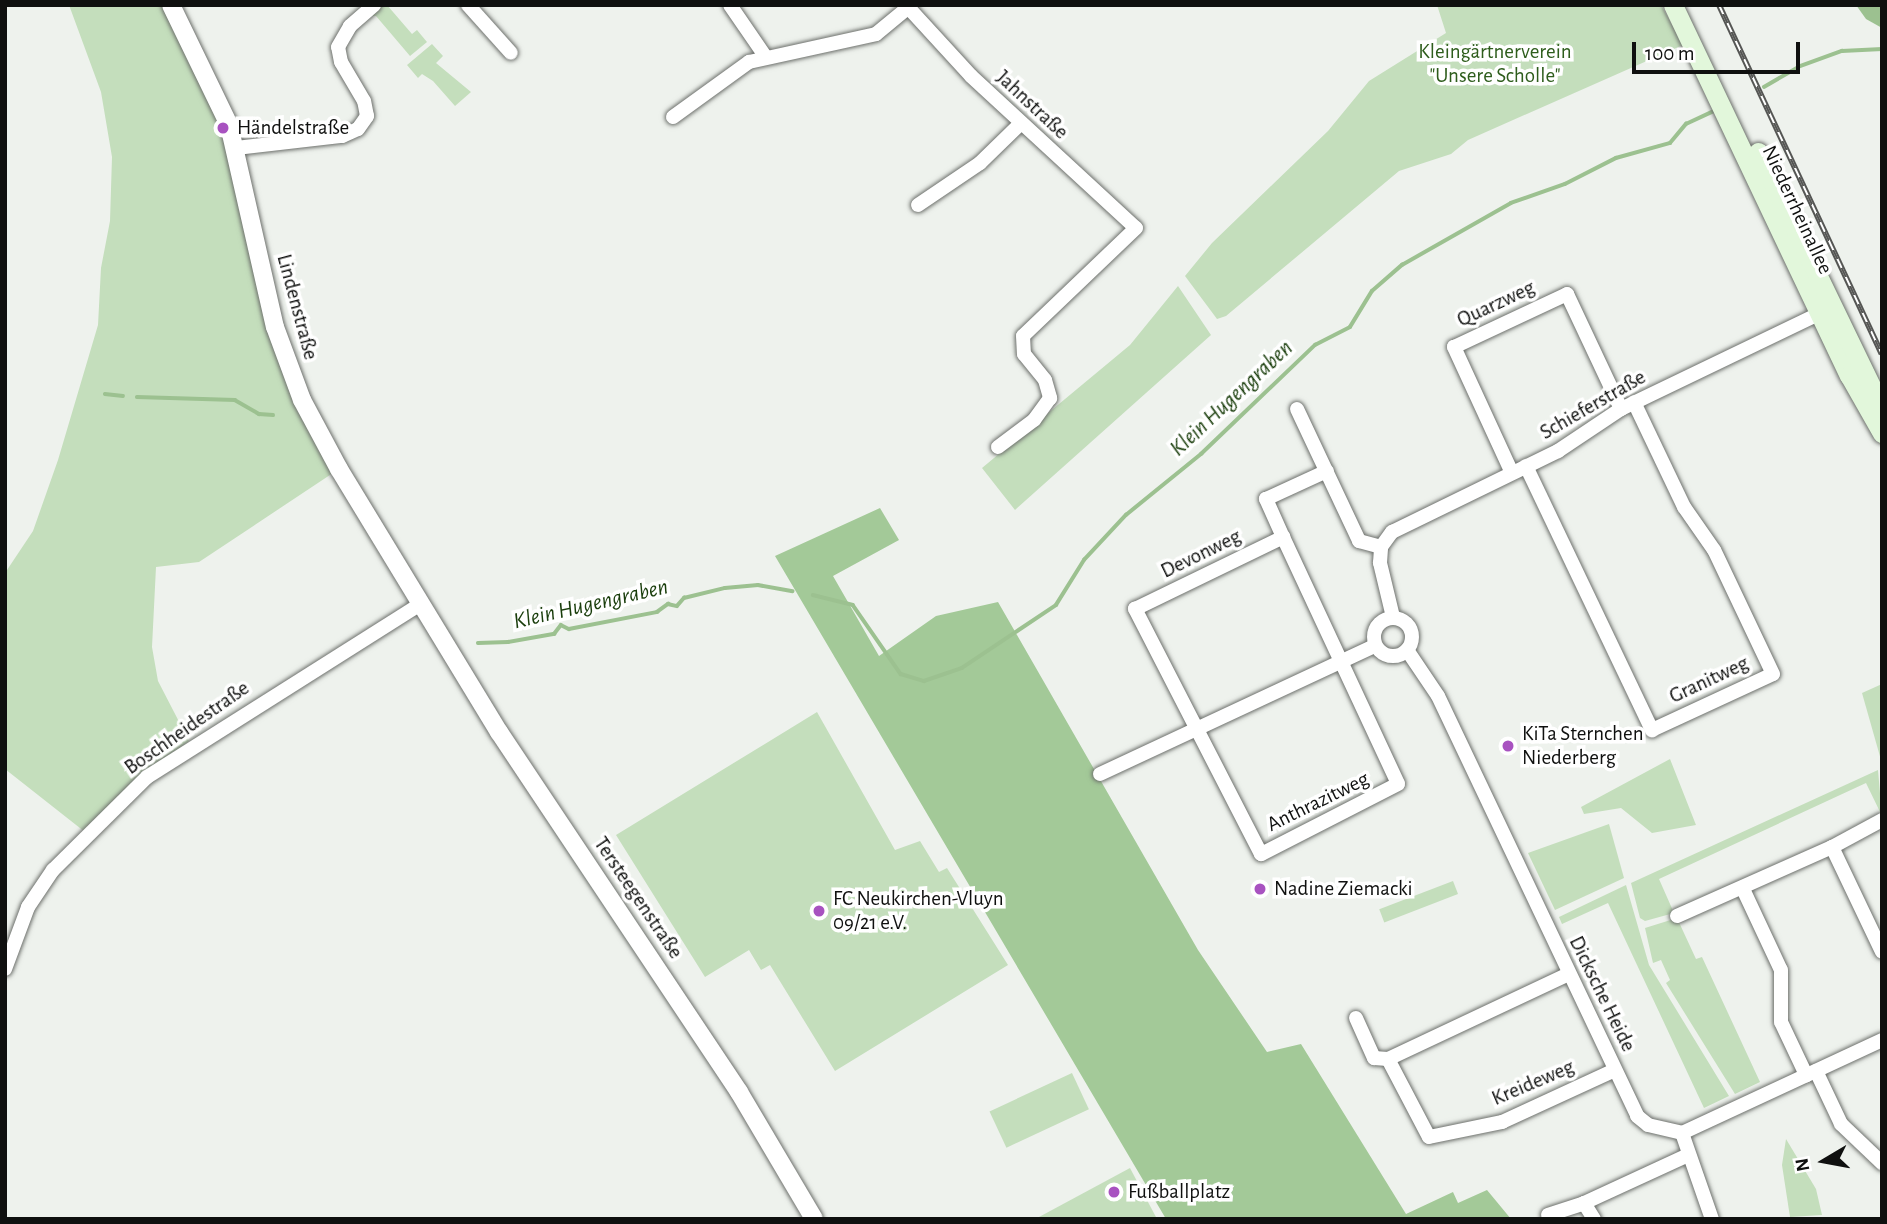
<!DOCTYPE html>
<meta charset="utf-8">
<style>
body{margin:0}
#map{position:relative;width:1887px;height:1224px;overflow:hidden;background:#eef2ed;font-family:"Alegreya Sans",sans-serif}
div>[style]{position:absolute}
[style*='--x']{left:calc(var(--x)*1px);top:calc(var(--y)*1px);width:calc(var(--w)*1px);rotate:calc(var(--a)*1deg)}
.green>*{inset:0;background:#c4debc;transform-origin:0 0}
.forest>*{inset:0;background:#a3c998}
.water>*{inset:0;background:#9cc190}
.stream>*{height:3.5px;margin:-1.75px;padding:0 1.75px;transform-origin:1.75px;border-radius:1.75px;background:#9cc190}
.roads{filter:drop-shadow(0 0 2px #6d706c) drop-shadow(0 0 2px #6d706c)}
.minor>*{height:14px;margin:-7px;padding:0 7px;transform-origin:7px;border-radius:7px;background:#fff}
.minor>.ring{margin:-7px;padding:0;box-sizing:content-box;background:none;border:14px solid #fff;border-radius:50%}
.tertiary>*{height:18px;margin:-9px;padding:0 9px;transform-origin:9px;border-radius:9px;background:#fff}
.secondary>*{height:19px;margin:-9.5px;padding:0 9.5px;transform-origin:9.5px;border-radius:9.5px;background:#e2f7db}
.rail>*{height:6px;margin-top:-3px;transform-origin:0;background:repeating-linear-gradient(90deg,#fff 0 10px,#555654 0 20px);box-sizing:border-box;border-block:2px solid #555654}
.dots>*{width:19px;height:19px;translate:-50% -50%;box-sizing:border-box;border:4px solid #fff;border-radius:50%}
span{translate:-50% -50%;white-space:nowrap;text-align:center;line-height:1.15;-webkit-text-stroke:7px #fff;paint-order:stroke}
.park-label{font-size:21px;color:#2e5d1c}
.street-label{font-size:21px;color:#0f100f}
.poi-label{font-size:21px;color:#0f100f}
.left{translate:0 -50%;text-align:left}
.water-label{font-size:23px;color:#193d0b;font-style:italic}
.frame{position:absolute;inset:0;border:7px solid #0f100f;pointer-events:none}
.north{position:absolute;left:1789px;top:1126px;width:70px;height:70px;-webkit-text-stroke:5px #fff;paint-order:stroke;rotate:260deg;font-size:19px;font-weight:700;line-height:28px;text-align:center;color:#0f100f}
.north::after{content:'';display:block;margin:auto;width:24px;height:32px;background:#0f100f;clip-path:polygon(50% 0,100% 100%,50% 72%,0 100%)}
.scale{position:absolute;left:1632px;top:42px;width:168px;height:32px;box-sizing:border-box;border:4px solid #0f100f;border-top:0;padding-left:9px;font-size:21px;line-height:24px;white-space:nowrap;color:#0f100f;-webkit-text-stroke:5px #fff;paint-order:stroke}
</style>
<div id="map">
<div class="green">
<div style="clip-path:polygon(69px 5px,171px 5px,214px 86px,275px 327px,339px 469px,199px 562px,156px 567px,152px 647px,158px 681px,189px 741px,145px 773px,85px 832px,5px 769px,5px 573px,33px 531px,58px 460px,98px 325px,101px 268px,110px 221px,112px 157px,101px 92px)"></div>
<div style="clip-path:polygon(382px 5px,387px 5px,412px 34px,417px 30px,427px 42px,410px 56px,376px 16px,370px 16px)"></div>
<div style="clip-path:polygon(1437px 5px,1661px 5px,1683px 45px,1468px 140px,1451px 154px,1399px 171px,1226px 316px,1217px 319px,1185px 276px,1212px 243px,1328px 131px,1369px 81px,1446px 33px)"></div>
<div style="clip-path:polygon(432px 44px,443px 56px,436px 63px,471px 92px,455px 106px,433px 81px,422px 74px,418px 78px,407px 65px)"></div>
<div style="clip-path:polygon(1178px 286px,1211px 335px,1015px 510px,982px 468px,1130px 345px)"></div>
<div style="clip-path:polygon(1882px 684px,1882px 760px,1881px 760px,1862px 693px)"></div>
<div style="clip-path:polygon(817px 712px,895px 850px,920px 841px,939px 872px,947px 868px,1008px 965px,835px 1071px,770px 965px,761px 970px,749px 950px,705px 977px,616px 835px)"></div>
<div style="clip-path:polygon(1670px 759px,1696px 825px,1652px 833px,1621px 808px,1584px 814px,1581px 807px)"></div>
<div style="clip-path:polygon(1878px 770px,1882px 816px,1866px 783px,1659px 879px,1674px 913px,1645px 921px,1640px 918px,1631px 883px)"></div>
<div style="clip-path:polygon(1609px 824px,1624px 878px,1555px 910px,1528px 853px)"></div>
<div style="left:1453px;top:881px;width:14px;height:79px;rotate:69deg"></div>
<div style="clip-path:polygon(1626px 885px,1649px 965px,1729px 1096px,1704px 1108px,1608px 903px,1562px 924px,1559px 917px)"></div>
<div style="clip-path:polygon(1677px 918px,1696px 959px,1702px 957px,1760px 1082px,1735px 1094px,1666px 983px,1670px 980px,1661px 960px,1653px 963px,1645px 928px)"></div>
<div style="left:1072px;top:1073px;width:40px;height:91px;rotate:65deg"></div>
<div style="clip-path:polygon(1786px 1139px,1816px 1189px,1822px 1215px,1790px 1217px,1782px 1165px)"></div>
<div style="clip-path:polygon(1130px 1168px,1157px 1219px,1040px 1219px,1039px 1217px)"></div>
</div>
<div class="forest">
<div style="clip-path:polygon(880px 508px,899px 540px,833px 576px,879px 656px,936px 616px,998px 602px,1198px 950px,1267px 1052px,1301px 1044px,1406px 1214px,1453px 1192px,1458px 1203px,1487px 1190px,1511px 1219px,1166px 1219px,775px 556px)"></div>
</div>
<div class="water">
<div style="clip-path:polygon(1856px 5px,1882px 5px,1882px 28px,1866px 19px)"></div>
</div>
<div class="stream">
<div style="--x:1764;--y:87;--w:39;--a:-30"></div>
<div style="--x:1798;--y:67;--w:47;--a:-20"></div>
<div style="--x:1842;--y:51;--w:40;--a:-2.9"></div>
<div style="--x:105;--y:394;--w:18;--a:6"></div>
<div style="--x:137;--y:397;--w:98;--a:1.8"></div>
<div style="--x:235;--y:400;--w:28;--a:30"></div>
<div style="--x:259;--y:414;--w:14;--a:4"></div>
<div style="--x:813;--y:595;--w:41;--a:14"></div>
<div style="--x:853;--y:605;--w:84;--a:55.2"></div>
<div style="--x:901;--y:674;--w:24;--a:17"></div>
<div style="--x:924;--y:681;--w:40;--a:-18.9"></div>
<div style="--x:962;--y:668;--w:113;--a:-33.8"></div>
<div style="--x:1056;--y:605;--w:53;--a:-58.1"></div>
<div style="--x:1084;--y:560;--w:62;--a:-47"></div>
<div style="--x:1126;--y:515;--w:97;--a:-39.1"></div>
<div style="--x:1201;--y:454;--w:158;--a:-43.7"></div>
<div style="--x:1315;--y:345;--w:39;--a:-27"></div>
<div style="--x:1350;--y:327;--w:42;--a:-58.6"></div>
<div style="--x:1372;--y:291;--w:40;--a:-41"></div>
<div style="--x:1402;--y:265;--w:125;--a:-29.6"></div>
<div style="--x:1511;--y:203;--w:57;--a:-19.4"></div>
<div style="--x:1565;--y:184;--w:57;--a:-27"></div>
<div style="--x:1616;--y:158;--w:56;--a:-15.5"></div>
<div style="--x:1670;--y:143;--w:25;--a:-50"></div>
<div style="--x:1686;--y:124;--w:33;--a:-25"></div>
<div style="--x:478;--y:643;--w:30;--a:-2"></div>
<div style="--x:508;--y:642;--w:47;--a:-9.9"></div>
<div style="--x:554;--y:634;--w:11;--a:-52"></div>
<div style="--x:561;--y:625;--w:9;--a:27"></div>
<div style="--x:569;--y:629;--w:90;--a:-10.9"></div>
<div style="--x:657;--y:612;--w:14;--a:-36"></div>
<div style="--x:668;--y:604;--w:9;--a:13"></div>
<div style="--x:677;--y:606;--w:11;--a:-49"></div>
<div style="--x:684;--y:598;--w:42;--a:-13.7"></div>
<div style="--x:725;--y:588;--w:33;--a:-5"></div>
<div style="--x:758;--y:585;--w:35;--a:10"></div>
</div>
<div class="roads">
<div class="minor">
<div style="--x:468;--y:5;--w:64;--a:48.1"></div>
<div style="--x:730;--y:5;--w:62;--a:55.5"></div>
<div style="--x:906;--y:5;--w:96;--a:47.5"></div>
<div style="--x:971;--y:76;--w:224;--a:42.7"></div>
<div style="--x:1136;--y:228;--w:156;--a:136.3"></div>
<div style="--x:1023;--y:336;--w:18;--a:87"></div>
<div style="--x:1024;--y:354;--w:33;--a:51"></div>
<div style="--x:1045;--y:380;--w:19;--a:74"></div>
<div style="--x:1050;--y:398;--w:27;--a:126"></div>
<div style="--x:1034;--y:420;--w:45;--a:143.1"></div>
<div style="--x:673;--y:117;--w:94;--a:-35.9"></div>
<div style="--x:749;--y:62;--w:130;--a:-12.4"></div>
<div style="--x:876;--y:34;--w:45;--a:-39.6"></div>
<div style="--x:236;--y:148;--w:107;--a:-6.5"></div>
<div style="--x:342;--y:136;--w:17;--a:-24"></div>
<div style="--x:358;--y:129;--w:16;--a:-55"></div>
<div style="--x:367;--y:116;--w:15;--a:-101"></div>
<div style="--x:364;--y:101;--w:45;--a:-120.5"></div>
<div style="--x:341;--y:62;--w:15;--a:-101"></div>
<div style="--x:338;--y:47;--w:24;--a:-60"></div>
<div style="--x:350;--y:26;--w:32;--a:-41"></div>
<div style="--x:918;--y:205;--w:75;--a:-34.1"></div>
<div style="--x:980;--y:163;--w:56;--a:-44.3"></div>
<div style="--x:1297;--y:409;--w:146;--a:64.8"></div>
<div style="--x:1359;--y:541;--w:23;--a:15"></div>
<div style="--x:1526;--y:466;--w:293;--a:64.5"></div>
<div style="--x:1652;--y:730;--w:133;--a:-24.8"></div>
<div style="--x:1773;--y:674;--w:137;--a:-115.4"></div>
<div style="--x:1714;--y:550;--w:52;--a:-124.9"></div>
<div style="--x:1684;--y:507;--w:116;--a:-115.5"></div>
<div style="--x:1512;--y:473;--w:139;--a:-114.7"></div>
<div style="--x:1454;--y:347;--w:125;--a:-25.1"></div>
<div style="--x:1567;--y:294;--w:127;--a:64.8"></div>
<div style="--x:1283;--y:537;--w:272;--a:65"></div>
<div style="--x:1398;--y:784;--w:154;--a:152.9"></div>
<div style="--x:1261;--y:854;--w:276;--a:-117.2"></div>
<div style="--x:1135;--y:609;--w:165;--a:-25.9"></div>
<div style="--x:1283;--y:537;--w:42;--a:-114.1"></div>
<div style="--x:1266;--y:499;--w:67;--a:-24.7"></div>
<div style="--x:1393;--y:617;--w:56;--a:-103.5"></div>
<div style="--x:1380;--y:563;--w:16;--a:-86"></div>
<div style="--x:1381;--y:547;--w:19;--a:-54"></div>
<div style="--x:1392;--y:532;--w:185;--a:-26"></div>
<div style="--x:1558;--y:451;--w:76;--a:-33.7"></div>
<div style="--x:1621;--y:409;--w:229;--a:-25.7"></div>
<div class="ring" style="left:1374px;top:618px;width:24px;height:24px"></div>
<div style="--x:1407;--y:650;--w:55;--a:56"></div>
<div style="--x:1438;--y:696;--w:465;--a:64.6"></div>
<div style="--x:1637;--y:1116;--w:14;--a:39"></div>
<div style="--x:1648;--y:1125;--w:35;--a:13"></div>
<div style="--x:1682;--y:1133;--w:221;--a:-24.9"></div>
<div style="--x:1100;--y:774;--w:303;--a:-25"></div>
<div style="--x:1832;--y:847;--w:57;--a:-28.4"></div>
<div style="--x:1743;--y:889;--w:89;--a:64.9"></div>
<div style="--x:1781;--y:970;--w:52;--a:90"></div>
<div style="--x:1781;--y:1022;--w:59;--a:64.7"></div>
<div style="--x:1677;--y:916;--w:170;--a:-24"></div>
<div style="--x:1832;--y:847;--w:116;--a:64.5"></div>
<div style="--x:5;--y:969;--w:66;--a:-69.6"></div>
<div style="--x:28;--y:907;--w:45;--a:-56"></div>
<div style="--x:53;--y:870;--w:132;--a:-44.7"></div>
<div style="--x:147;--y:777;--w:322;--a:-32.3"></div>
<div style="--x:1356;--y:1018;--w:44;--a:65.8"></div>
<div style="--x:1374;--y:1058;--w:14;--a:4"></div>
<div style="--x:1388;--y:1059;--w:200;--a:-25.2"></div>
<div style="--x:1388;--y:1059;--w:88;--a:62.3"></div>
<div style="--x:1429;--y:1137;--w:75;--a:-11.6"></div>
<div style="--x:1502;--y:1122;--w:124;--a:-24.7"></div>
<div style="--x:1816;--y:1071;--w:59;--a:64.7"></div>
<div style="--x:1841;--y:1124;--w:57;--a:43.6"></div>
<div style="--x:1682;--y:1133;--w:91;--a:70.8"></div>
<div style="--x:1584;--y:1203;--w:19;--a:58"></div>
<div style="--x:1548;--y:1215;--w:38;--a:-18"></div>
<div style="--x:1584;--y:1203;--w:112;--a:-24.7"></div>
</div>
<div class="tertiary">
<div style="--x:171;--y:5;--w:133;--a:64.2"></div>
<div style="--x:229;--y:125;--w:207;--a:77.2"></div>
<div style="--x:275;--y:327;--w:78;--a:69.7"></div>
<div style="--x:302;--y:400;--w:78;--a:61.8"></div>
<div style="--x:339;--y:469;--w:308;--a:58.7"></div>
<div style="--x:499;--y:732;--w:433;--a:56.3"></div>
<div style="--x:739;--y:1092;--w:147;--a:59.4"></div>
</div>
<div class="secondary">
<div style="--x:1673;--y:5;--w:410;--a:64.6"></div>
<div style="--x:1849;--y:375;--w:67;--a:60.4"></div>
<div style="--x:1758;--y:152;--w:285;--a:64.2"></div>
</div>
</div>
<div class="rail">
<div style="--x:1719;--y:5;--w:385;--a:65"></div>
</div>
<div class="dots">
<div style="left:223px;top:128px;background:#a852c0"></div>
<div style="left:1508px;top:746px;background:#a852c0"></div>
<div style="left:1260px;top:889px;background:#a852c0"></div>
<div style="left:819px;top:911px;background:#a852c0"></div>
<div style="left:1114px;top:1192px;background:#a852c0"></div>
</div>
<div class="park-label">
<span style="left:1495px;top:64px">Kleingärtnerverein<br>"Unsere Scholle"</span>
</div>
<div class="street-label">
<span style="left:1032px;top:105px;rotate:43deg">Jahnstraße</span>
<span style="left:1797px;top:210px;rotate:65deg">Niederrheinallee</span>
<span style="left:1496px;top:304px;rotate:-25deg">Quarzweg</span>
<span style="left:297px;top:307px;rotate:75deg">Lindenstraße</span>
<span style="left:1593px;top:405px;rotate:-30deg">Schieferstraße</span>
<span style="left:1201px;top:554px;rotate:-26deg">Devonweg</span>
<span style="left:1709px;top:680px;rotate:-25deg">Granitweg</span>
<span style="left:187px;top:728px;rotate:-35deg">Boschheidestraße</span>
<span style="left:1318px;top:802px;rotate:-26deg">Anthrazitweg</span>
<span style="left:638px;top:898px;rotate:56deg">Tersteegenstraße</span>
<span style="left:1602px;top:994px;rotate:64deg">Dicksche Heide</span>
<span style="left:1533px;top:1083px;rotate:-23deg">Kreideweg</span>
</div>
<div class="poi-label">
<span class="left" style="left:237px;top:128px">Händelstraße</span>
<span class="left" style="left:1522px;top:746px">KiTa Sternchen<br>Niederberg</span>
<span class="left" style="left:1274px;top:889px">Nadine Ziemacki</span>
<span class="left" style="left:833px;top:911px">FC Neukirchen-Vluyn<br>09/21 e.V.</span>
<span class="left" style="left:1128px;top:1192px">Fußballplatz</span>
</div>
<div class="water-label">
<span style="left:1232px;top:399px;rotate:-43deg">Klein Hugengraben</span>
<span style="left:591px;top:605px;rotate:-13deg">Klein Hugengraben</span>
</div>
<div class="frame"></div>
<div class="north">N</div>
<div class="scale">100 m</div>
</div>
